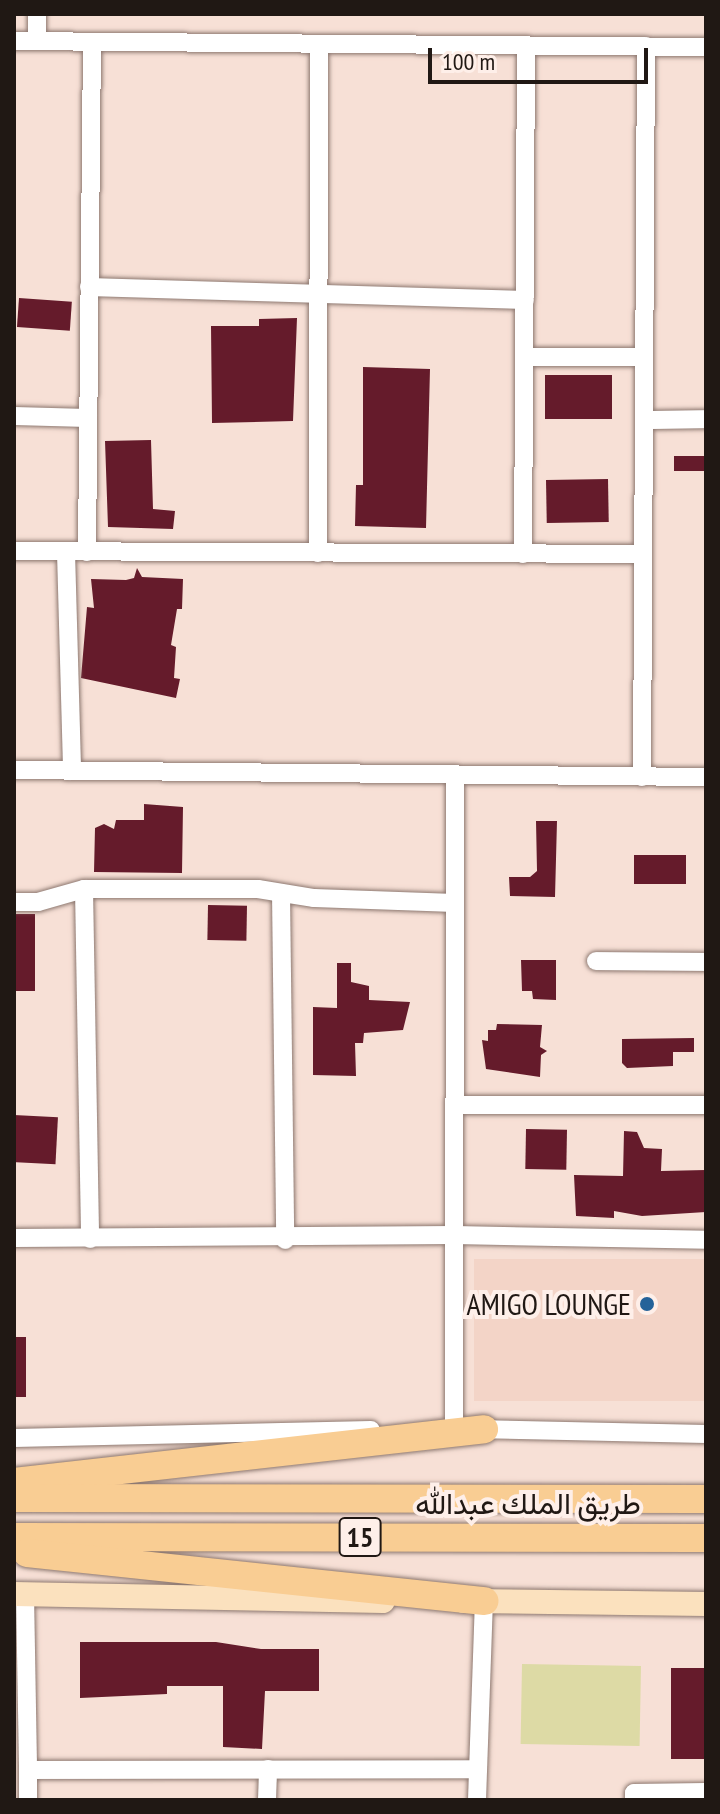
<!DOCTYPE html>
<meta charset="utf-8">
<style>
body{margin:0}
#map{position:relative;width:720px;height:1814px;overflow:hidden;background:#f7e0d6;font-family:"PT Sans Narrow",Vazirmatn,sans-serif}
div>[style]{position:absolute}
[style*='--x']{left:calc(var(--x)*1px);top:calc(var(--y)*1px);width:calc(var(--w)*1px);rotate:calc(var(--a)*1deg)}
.built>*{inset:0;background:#f3d4c7;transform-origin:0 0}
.green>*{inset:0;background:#dddaa5;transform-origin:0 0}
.building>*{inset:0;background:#651b2b;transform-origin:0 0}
.roads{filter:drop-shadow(0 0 2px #8d7870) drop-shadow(0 0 2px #8d7870)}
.minor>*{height:18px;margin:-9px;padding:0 9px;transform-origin:9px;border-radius:9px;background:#fff}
.major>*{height:24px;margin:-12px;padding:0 12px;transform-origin:12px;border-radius:12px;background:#fbe1be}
.highway>*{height:28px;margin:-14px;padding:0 14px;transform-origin:14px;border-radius:14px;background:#f9cd93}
.dots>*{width:22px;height:22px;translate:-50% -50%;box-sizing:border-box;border:4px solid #feefe9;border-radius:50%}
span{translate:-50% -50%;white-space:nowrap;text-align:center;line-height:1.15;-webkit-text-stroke:8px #feefe9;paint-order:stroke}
.shield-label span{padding:2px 6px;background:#feefe9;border:2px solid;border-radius:6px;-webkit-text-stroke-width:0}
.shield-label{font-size:28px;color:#201814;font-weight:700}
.poi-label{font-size:30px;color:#201814}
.right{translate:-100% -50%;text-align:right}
.street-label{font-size:30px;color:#201814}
.frame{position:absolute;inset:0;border:16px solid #201814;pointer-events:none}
.scale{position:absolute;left:428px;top:48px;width:220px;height:36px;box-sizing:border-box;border:4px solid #201814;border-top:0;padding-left:10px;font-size:24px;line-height:28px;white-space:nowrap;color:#201814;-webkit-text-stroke:6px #feefe9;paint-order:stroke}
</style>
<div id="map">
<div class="built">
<div style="left:474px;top:1259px;width:232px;height:142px"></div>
</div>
<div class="green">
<div style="left:522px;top:1664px;width:119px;height:80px;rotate:1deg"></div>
</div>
<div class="building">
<div style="left:19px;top:298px;width:53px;height:29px;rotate:4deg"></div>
<div style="clip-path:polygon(297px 318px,293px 421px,212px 423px,211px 326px,259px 326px,259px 319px)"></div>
<div style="clip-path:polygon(363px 367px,430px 369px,426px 528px,355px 526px,356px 485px,363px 485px)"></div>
<div style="left:545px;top:375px;width:67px;height:44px"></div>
<div style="clip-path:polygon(151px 440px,153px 509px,175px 511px,173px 529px,108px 527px,105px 441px)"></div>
<div style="left:674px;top:456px;width:32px;height:15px"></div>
<div style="left:608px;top:479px;width:43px;height:62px;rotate:89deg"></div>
<div style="clip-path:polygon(137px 568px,142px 577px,183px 579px,182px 609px,177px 609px,171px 645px,176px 647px,174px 678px,180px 679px,176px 698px,81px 678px,87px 607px,94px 608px,91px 579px,126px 580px,134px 578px)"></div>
<div style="clip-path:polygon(144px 804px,183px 807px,182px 873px,94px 872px,95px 828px,104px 824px,114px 829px,116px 820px,144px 820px)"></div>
<div style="clip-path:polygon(536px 821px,557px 821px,555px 897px,510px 896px,509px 877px,530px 877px,537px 871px)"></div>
<div style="left:634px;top:855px;width:52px;height:29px"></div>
<div style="left:208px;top:905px;width:39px;height:35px;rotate:1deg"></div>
<div style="left:14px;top:914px;width:21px;height:77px"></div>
<div style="clip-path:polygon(521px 960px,556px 960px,556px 1000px,533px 999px,532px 991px,522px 991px)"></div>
<div style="clip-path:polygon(337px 963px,351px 963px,351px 982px,369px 986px,369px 1000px,410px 1002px,403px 1030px,364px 1033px,363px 1043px,355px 1043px,356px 1076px,313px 1075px,313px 1007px,337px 1008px)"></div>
<div style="clip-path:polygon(497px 1024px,542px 1025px,540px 1047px,547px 1051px,541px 1055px,540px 1077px,486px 1069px,482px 1040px,488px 1041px,488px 1030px,496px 1030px)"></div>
<div style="clip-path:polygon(694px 1038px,694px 1052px,673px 1052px,673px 1066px,627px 1068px,622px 1063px,622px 1039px)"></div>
<div style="left:14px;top:1115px;width:44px;height:47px;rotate:3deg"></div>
<div style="left:526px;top:1129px;width:41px;height:40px;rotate:1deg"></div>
<div style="clip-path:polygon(624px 1131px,637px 1132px,644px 1148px,662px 1149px,661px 1171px,706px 1170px,706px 1212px,642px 1216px,614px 1211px,614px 1218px,576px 1216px,574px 1175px,623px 1176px)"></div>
<div style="left:14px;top:1337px;width:12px;height:60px"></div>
<div style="clip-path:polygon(80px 1642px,216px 1642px,261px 1649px,319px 1649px,319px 1691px,265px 1691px,262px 1749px,223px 1747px,223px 1686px,167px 1686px,167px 1694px,80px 1698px)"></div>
<div style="left:671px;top:1668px;width:35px;height:91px"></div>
</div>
<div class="roads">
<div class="minor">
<div style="--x:14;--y:41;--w:692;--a:0.5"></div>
<div style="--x:37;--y:41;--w:27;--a:-90"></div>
<div style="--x:89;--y:287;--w:436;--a:1.7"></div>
<div style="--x:524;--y:357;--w:120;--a:0"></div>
<div style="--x:14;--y:416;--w:74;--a:1.5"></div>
<div style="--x:645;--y:420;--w:61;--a:-0.9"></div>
<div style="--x:14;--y:551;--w:629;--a:0.27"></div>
<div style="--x:66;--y:552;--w:219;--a:88.4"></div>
<div style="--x:87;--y:552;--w:510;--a:-89.44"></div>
<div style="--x:318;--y:553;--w:509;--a:-89.89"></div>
<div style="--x:523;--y:554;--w:509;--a:-89.66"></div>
<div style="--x:14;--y:770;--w:692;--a:0.58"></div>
<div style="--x:642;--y:777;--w:731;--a:-89.69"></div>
<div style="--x:84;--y:889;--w:350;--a:89"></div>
<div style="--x:281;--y:893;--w:347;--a:89.3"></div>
<div style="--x:14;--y:902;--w:24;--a:0"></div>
<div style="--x:38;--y:902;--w:48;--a:-15.8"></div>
<div style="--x:84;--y:889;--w:174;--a:0"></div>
<div style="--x:258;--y:889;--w:57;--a:9.1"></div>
<div style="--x:314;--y:898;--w:141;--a:2"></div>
<div style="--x:596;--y:961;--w:110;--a:0.5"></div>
<div style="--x:454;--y:1105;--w:252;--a:0"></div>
<div style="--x:14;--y:1238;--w:440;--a:-0.4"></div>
<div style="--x:454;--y:1235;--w:252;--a:1.1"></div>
<div style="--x:454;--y:1429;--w:654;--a:-89.91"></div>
<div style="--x:473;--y:1429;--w:233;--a:1.2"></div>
<div style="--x:14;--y:1438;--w:357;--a:-1.3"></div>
<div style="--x:25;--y:1594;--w:176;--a:89"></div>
<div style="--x:28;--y:1770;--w:448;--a:-0.1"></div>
<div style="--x:28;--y:1800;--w:30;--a:-90"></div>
<div style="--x:267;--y:1800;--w:31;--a:-88"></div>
<div style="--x:477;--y:1800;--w:199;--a:-88"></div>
<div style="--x:634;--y:1800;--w:7;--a:-90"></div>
<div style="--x:634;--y:1793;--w:72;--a:-0.8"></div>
</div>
<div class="major">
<div style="--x:14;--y:1594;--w:369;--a:1.1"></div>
<div style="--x:464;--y:1601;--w:242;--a:0.7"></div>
</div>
<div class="highway">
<div style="--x:14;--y:1482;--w:473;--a:-6.4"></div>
<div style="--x:14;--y:1498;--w:692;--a:0.08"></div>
<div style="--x:14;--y:1537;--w:692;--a:0.08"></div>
<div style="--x:27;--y:1553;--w:460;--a:6"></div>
</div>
</div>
<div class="dots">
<div style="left:647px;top:1304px;background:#246299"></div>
</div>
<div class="shield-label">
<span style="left:360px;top:1537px">15</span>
</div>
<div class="poi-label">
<span class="right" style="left:631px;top:1304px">AMIGO LOUNGE</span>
</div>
<div class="street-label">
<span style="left:528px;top:1503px">طريق الملك عبدالله</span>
</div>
<div class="frame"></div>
<div class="scale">100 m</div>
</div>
